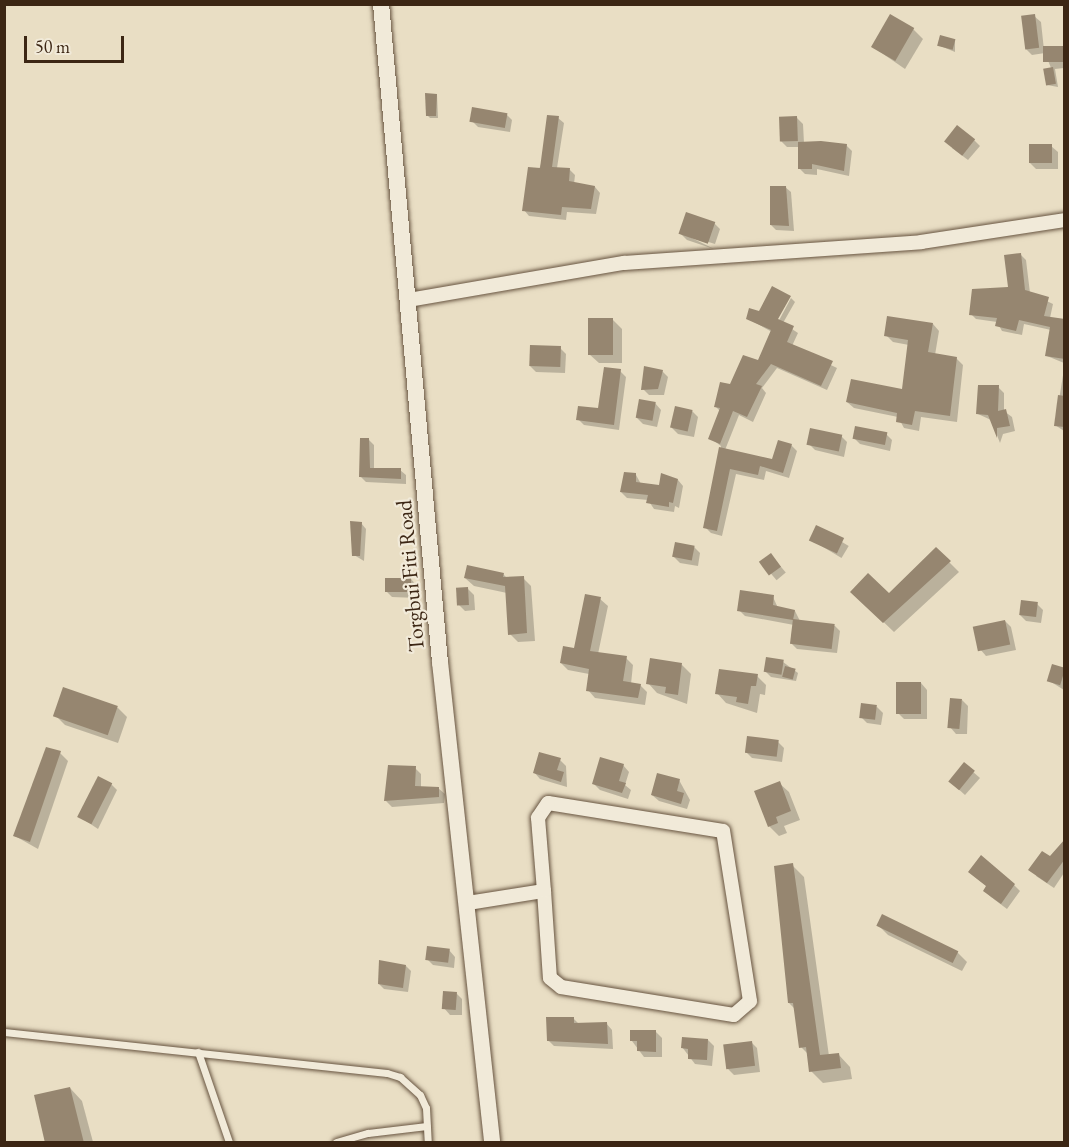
<!DOCTYPE html>
<style>
body{margin:0}
#map{position:relative;width:1069px;height:1147px;overflow:hidden;background:#e9dec4;font-family:"EB Garamond",serif}
div>[style]{position:absolute}
[style*='--x']{left:calc(var(--x)*1px);top:calc(var(--y)*1px);width:calc(var(--w)*1px);rotate:calc(var(--a)*1deg)}
.shadow>*{inset:0;background:#0003;transform-origin:0 0}
.building>*{inset:0;background:#968670;transform-origin:0 0}
.roads{filter:drop-shadow(0 0 2px #675440) drop-shadow(0 0 2px #675440)}
.service>*{height:7px;margin:-3.5px;padding:0 3.5px;transform-origin:3.5px;border-radius:3.5px;background:#f1ead9}
.minor>*{height:14px;margin:-7px;padding:0 7px;transform-origin:7px;border-radius:7px;background:#f1ead9}
.tertiary>*{height:16px;margin:-8px;padding:0 8px;transform-origin:8px;border-radius:8px;background:#f1ead9}
span{translate:-50% -50%;white-space:nowrap;text-align:center;line-height:1.15;-webkit-text-stroke:4.5px #f1ead9;paint-order:stroke}
.street-label{font-size:22px;color:#3c2614}
.frame{position:absolute;inset:0;border:6px solid #3c2614;pointer-events:none}
.scale{position:absolute;left:24px;top:36px;width:100px;height:27px;box-sizing:border-box;border:3px solid #3c2614;border-top:0;padding-left:8px;font-size:18px;line-height:21px;white-space:nowrap;color:#3c2614;-webkit-text-stroke:4px #f1ead9;paint-order:stroke}
</style>
<div id="map">
<div class="shadow">
<div style="clip-path:polygon(1034px 16px,1041px 22px,1044px 50px,1064px 48px,1064px 68px,1055px 69px,1058px 87px,1047px 85px,1051px 68px,1045px 53px,1032px 55px,1026px 49px)"></div>
<div style="clip-path:polygon(913px 29px,923px 39px,905px 69px,873px 47px)"></div>
<div style="clip-path:polygon(955px 40px,955px 52px,938px 45px)"></div>
<div style="clip-path:polygon(437px 95px,438px 118px,430px 118px,427px 115px)"></div>
<div style="clip-path:polygon(506px 114px,512px 120px,510px 132px,478px 127px,472px 121px)"></div>
<div style="clip-path:polygon(558px 118px,564px 123px,557px 168px,569px 169px,575px 175px,574px 184px,595px 187px,600px 193px,596px 214px,567px 212px,566px 220px,529px 216px,524px 210px)"></div>
<div style="clip-path:polygon(797px 118px,803px 124px,804px 143px,846px 145px,852px 151px,849px 176px,817px 169px,817px 175px,805px 174px,799px 168px,800px 147px,787px 147px,781px 141px)"></div>
<div style="clip-path:polygon(974px 140px,980px 146px,968px 160px,952px 148px)"></div>
<div style="clip-path:polygon(1051px 146px,1058px 152px,1058px 169px,1036px 169px,1030px 163px)"></div>
<div style="clip-path:polygon(785px 187px,791px 192px,794px 231px,776px 230px,771px 225px)"></div>
<div style="clip-path:polygon(714px 223px,720px 229px,715px 244px,686px 235px,714px 249px,687px 240px,681px 234px)"></div>
<div style="clip-path:polygon(1020px 254px,1026px 260px,1030px 293px,1053px 304px,1050px 318px,1064px 320px,1064px 363px,1047px 356px,1051px 330px,1024px 324px,1022px 335px,1002px 331px,997px 322px,976px 319px,971px 314px,1010px 289px)"></div>
<div style="clip-path:polygon(791px 298px,795px 302px,783px 323px,798px 333px,792px 346px,837px 368px,827px 390px,777px 368px,762px 388px,766px 393px,753px 422px,739px 415px,725px 450px,773px 461px,791px 445px,797px 451px,789px 478px,766px 471px,764px 480px,736px 474px,722px 536px,711px 533px,705px 527px,721px 446px,710px 438px,720px 411px,716px 407px,731px 386px,759px 362px,772px 332px,747px 318px,776px 326px)"></div>
<div style="clip-path:polygon(613px 320px,622px 329px,622px 363px,599px 363px,589px 354px)"></div>
<div style="clip-path:polygon(933px 324px,939px 331px,935px 355px,956px 358px,963px 365px,957px 422px,921px 417px,919px 431px,904px 428px,898px 417px,854px 408px,847px 402px,903px 391px,909px 345px,893px 342px,886px 335px)"></div>
<div style="clip-path:polygon(560px 348px,566px 354px,565px 373px,536px 372px,530px 366px)"></div>
<div style="clip-path:polygon(1064px 369px,1064px 431px,1055px 425px)"></div>
<div style="clip-path:polygon(620px 371px,626px 377px,619px 430px,584px 425px,578px 419px,599px 410px)"></div>
<div style="clip-path:polygon(662px 371px,668px 377px,664px 395px,649px 395px,643px 389px)"></div>
<div style="clip-path:polygon(998px 387px,1004px 393px,1004px 411px,1012px 417px,1015px 431px,1003px 434px,1000px 443px,991px 420px,978px 414px)"></div>
<div style="clip-path:polygon(655px 403px,661px 410px,657px 427px,643px 424px,637px 418px)"></div>
<div style="clip-path:polygon(692px 411px,698px 417px,694px 437px,678px 434px,672px 428px)"></div>
<div style="clip-path:polygon(886px 434px,892px 440px,890px 451px,860px 444px,854px 438px)"></div>
<div style="clip-path:polygon(841px 436px,847px 442px,844px 457px,815px 450px,809px 444px)"></div>
<div style="clip-path:polygon(368px 439px,374px 445px,374px 469px,400px 470px,406px 475px,406px 484px,366px 482px,361px 477px)"></div>
<div style="clip-path:polygon(636px 475px,641px 484px,660px 487px,678px 480px,683px 486px,679px 508px,675px 506px,674px 512px,654px 509px,648px 500px,627px 498px,621px 492px)"></div>
<div style="clip-path:polygon(361px 523px,366px 529px,364px 561px,354px 555px)"></div>
<div style="left:817px;top:527px;width:37px;height:14px;rotate:31deg"></div>
<div style="clip-path:polygon(694px 547px,700px 553px,698px 566px,680px 563px,674px 557px)"></div>
<div style="clip-path:polygon(936px 549px,959px 572px,894px 632px,852px 592px,889px 595px)"></div>
<div style="left:771px;top:555px;width:23px;height:12px;rotate:50deg"></div>
<div style="clip-path:polygon(503px 574px,508px 579px,523px 578px,531px 586px,535px 641px,518px 642px,510px 634px,507px 593px,474px 586px,465px 578px)"></div>
<div style="clip-path:polygon(411px 579px,417px 586px,417px 598px,392px 597px,386px 591px)"></div>
<div style="clip-path:polygon(468px 589px,474px 595px,475px 610px,465px 611px,459px 605px)"></div>
<div style="clip-path:polygon(773px 597px,778px 608px,795px 611px,800px 621px,835px 626px,840px 631px,837px 653px,797px 649px,792px 644px,794px 625px,745px 616px,739px 610px)"></div>
<div style="clip-path:polygon(600px 599px,608px 606px,598px 654px,626px 658px,633px 665px,631px 684px,640px 685px,647px 692px,645px 705px,595px 698px,588px 690px,589px 674px,568px 670px,561px 663px,575px 650px)"></div>
<div style="clip-path:polygon(1037px 604px,1043px 610px,1041px 623px,1026px 621px,1020px 615px)"></div>
<div style="clip-path:polygon(1005px 621px,1011px 627px,1016px 650px,986px 656px,980px 649px)"></div>
<div style="clip-path:polygon(783px 662px,798px 673px,796px 681px,771px 677px,765px 671px)"></div>
<div style="clip-path:polygon(682px 665px,691px 674px,687px 704px,657px 693px,648px 683px)"></div>
<div style="clip-path:polygon(1053px 666px,1064px 670px,1064px 690px,1048px 680px)"></div>
<div style="clip-path:polygon(757px 676px,766px 685px,765px 695px,760px 694px,757px 713px,726px 703px,717px 693px)"></div>
<div style="clip-path:polygon(921px 683px,927px 690px,927px 719px,904px 719px,898px 713px)"></div>
<div style="clip-path:polygon(64px 689px,118px 708px,127px 717px,118px 743px,65px 725px,55px 715px)"></div>
<div style="clip-path:polygon(962px 700px,968px 706px,967px 734px,956px 734px,950px 727px)"></div>
<div style="clip-path:polygon(877px 707px,883px 713px,881px 725px,867px 723px,861px 717px)"></div>
<div style="clip-path:polygon(778px 742px,784px 748px,782px 762px,752px 758px,746px 752px)"></div>
<div style="clip-path:polygon(60px 753px,68px 761px,38px 849px,15px 836px)"></div>
<div style="clip-path:polygon(560px 760px,566px 766px,567px 787px,540px 779px,534px 772px)"></div>
<div style="clip-path:polygon(964px 764px,980px 778px,965px 795px,955px 786px)"></div>
<div style="clip-path:polygon(623px 765px,629px 772px,625px 785px,631px 790px,628px 799px,600px 790px,594px 784px)"></div>
<div style="clip-path:polygon(389px 767px,415px 768px,421px 774px,421px 788px,438px 788px,445px 794px,444px 803px,392px 807px,386px 801px)"></div>
<div style="clip-path:polygon(679px 780px,690px 800px,687px 809px,659px 801px,652px 795px)"></div>
<div style="clip-path:polygon(779px 783px,789px 792px,800px 820px,784px 826px,787px 833px,779px 836px,769px 826px)"></div>
<div style="clip-path:polygon(111px 784px,117px 790px,98px 829px,80px 817px)"></div>
<div style="clip-path:polygon(1064px 842px,1064px 873px,1054px 888px,1036px 876px)"></div>
<div style="clip-path:polygon(792px 865px,804px 877px,829px 1056px,838px 1054px,850px 1067px,852px 1079px,823px 1083px,811px 1071px,809px 1055px,801px 1047px,795px 1009px,789px 1003px)"></div>
<div style="clip-path:polygon(969px 872px,1014px 885px,1020px 891px,1007px 909px,991px 897px,985px 891px,988px 887px)"></div>
<div style="clip-path:polygon(878px 925px,957px 952px,967px 962px,962px 971px,888px 935px)"></div>
<div style="clip-path:polygon(449px 950px,455px 957px,454px 968px,433px 965px,427px 959px)"></div>
<div style="clip-path:polygon(406px 966px,411px 971px,408px 992px,384px 989px,379px 984px)"></div>
<div style="clip-path:polygon(456px 993px,462px 999px,462px 1015px,450px 1015px,444px 1008px)"></div>
<div style="clip-path:polygon(573px 1018px,580px 1025px,606px 1023px,612px 1030px,613px 1049px,554px 1046px,548px 1040px)"></div>
<div style="clip-path:polygon(655px 1031px,662px 1038px,662px 1057px,644px 1057px,632px 1041px)"></div>
<div style="clip-path:polygon(708px 1040px,714px 1046px,712px 1066px,695px 1064px,682px 1047px)"></div>
<div style="clip-path:polygon(751px 1042px,757px 1048px,760px 1072px,734px 1075px,728px 1069px)"></div>
<div style="clip-path:polygon(70px 1088px,82px 1101px,93px 1142px,47px 1142px)"></div>
</div>
<div class="building">
<div style="left:890px;top:14px;width:28px;height:38px;rotate:30deg"></div>
<div style="left:1035px;top:14px;width:34px;height:14px;rotate:83deg"></div>
<div style="left:940px;top:35px;width:16px;height:11px;rotate:15deg"></div>
<div style="left:1065px;top:46px;width:16px;height:22px;rotate:90deg"></div>
<div style="left:1053px;top:67px;width:17px;height:10px;rotate:80deg"></div>
<div style="clip-path:polygon(425px 93px,437px 94px,436px 116px,426px 116px)"></div>
<div style="left:472px;top:107px;width:36px;height:15px;rotate:10deg"></div>
<div style="clip-path:polygon(547px 115px,559px 116px,552px 167px,570px 168px,569px 181px,595px 186px,591px 209px,562px 207px,561px 215px,522px 211px,528px 167px,540px 168px)"></div>
<div style="left:797px;top:116px;width:25px;height:18px;rotate:88deg"></div>
<div style="left:957px;top:125px;width:23px;height:21px;rotate:38deg"></div>
<div style="clip-path:polygon(821px 141px,847px 144px,844px 171px,812px 164px,812px 169px,798px 169px,798px 142px)"></div>
<div style="left:1029px;top:144px;width:23px;height:19px"></div>
<div style="clip-path:polygon(770px 186px,786px 186px,789px 226px,770px 225px)"></div>
<div style="left:686px;top:212px;width:31px;height:23px;rotate:19deg"></div>
<div style="clip-path:polygon(1021px 253px,1025px 290px,1049px 297px,1044px 316px,1065px 319px,1065px 359px,1045px 356px,1050px 327px,1019px 320px,1016px 331px,995px 326px,997px 318px,969px 315px,972px 289px,1008px 287px,1004px 255px)"></div>
<div style="clip-path:polygon(772px 286px,791px 296px,778px 319px,794px 326px,787px 342px,833px 361px,821px 386px,771px 364px,756px 384px,762px 386px,747px 417px,733px 411px,720px 444px,708px 439px,720px 408px,714px 407px,720px 382px,730px 384px,743px 355px,758px 360px,771px 330px,746px 319px,749px 308px,759px 311px)"></div>
<div style="clip-path:polygon(887px 316px,933px 323px,928px 352px,957px 357px,950px 416px,915px 411px,912px 425px,896px 422px,897px 413px,846px 402px,851px 379px,902px 389px,908px 340px,884px 336px)"></div>
<div style="left:588px;top:318px;width:25px;height:37px"></div>
<div style="left:530px;top:345px;width:31px;height:21px;rotate:2deg"></div>
<div style="clip-path:polygon(644px 366px,663px 370px,658px 389px,641px 390px)"></div>
<div style="clip-path:polygon(604px 367px,621px 369px,614px 425px,576px 420px,578px 406px,598px 408px)"></div>
<div style="clip-path:polygon(978px 385px,999px 385px,998px 411px,1006px 409px,1010px 426px,997px 428px,997px 438px,988px 415px,976px 414px)"></div>
<div style="clip-path:polygon(1058px 395px,1065px 396px,1065px 427px,1054px 426px)"></div>
<div style="left:639px;top:399px;width:17px;height:19px;rotate:10deg"></div>
<div style="left:675px;top:406px;width:18px;height:22px;rotate:13deg"></div>
<div style="left:855px;top:426px;width:33px;height:13px;rotate:11deg"></div>
<div style="left:810px;top:428px;width:33px;height:17px;rotate:12deg"></div>
<div style="clip-path:polygon(360px 438px,369px 438px,370px 468px,401px 468px,401px 479px,359px 477px)"></div>
<div style="clip-path:polygon(778px 440px,792px 444px,783px 473px,760px 466px,758px 475px,730px 469px,717px 531px,703px 528px,719px 447px,772px 459px)"></div>
<div style="clip-path:polygon(624px 472px,636px 473px,636px 482px,659px 485px,661px 473px,678px 479px,673px 503px,669px 502px,669px 507px,646px 503px,648px 495px,620px 492px)"></div>
<div style="clip-path:polygon(350px 521px,362px 522px,360px 556px,352px 556px)"></div>
<div style="left:816px;top:525px;width:31px;height:17px;rotate:25deg"></div>
<div style="left:675px;top:542px;width:20px;height:15px;rotate:11deg"></div>
<div style="clip-path:polygon(936px 547px,951px 561px,883px 623px,850px 592px,868px 573px,889px 593px)"></div>
<div style="left:771px;top:553px;width:17px;height:15px;rotate:54deg"></div>
<div style="clip-path:polygon(467px 565px,504px 573px,503px 577px,524px 576px,527px 633px,508px 635px,505px 586px,464px 578px)"></div>
<div style="left:385px;top:578px;width:26px;height:14px"></div>
<div style="left:468px;top:587px;width:18px;height:12px;rotate:87deg"></div>
<div style="clip-path:polygon(740px 590px,774px 595px,773px 605px,795px 610px,793px 620px,737px 611px)"></div>
<div style="clip-path:polygon(585px 594px,601px 597px,590px 651px,627px 656px,623px 681px,641px 684px,638px 698px,586px 691px,589px 669px,560px 663px,563px 646px,574px 648px)"></div>
<div style="left:1021px;top:600px;width:17px;height:15px;rotate:7deg"></div>
<div style="left:793px;top:619px;width:42px;height:25px;rotate:7deg"></div>
<div style="left:1005px;top:620px;width:25px;height:33px;rotate:78deg"></div>
<div style="left:766px;top:657px;width:18px;height:15px;rotate:9deg"></div>
<div style="clip-path:polygon(650px 658px,682px 663px,678px 695px,665px 693px,666px 687px,646px 684px)"></div>
<div style="left:1052px;top:664px;width:14px;height:18px;rotate:17deg"></div>
<div style="left:785px;top:666px;width:11px;height:11px;rotate:15deg"></div>
<div style="clip-path:polygon(719px 669px,758px 674px,756px 686px,751px 686px,748px 704px,736px 702px,737px 697px,715px 694px)"></div>
<div style="left:896px;top:682px;width:25px;height:32px"></div>
<div style="left:63px;top:687px;width:58px;height:31px;rotate:19deg"></div>
<div style="left:950px;top:698px;width:12px;height:30px;rotate:5deg"></div>
<div style="left:861px;top:703px;width:16px;height:15px;rotate:7deg"></div>
<div style="left:747px;top:736px;width:32px;height:17px;rotate:7deg"></div>
<div style="clip-path:polygon(46px 747px,61px 751px,30px 842px,13px 836px)"></div>
<div style="clip-path:polygon(539px 752px,561px 758px,557px 770px,564px 772px,561px 782px,533px 773px)"></div>
<div style="clip-path:polygon(600px 757px,624px 764px,619px 781px,626px 783px,622px 793px,592px 784px)"></div>
<div style="left:964px;top:762px;width:14px;height:25px;rotate:39deg"></div>
<div style="clip-path:polygon(388px 765px,416px 766px,415px 786px,439px 787px,439px 797px,384px 801px)"></div>
<div style="clip-path:polygon(657px 773px,680px 779px,677px 791px,684px 793px,681px 804px,651px 795px)"></div>
<div style="left:98px;top:776px;width:16px;height:46px;rotate:27deg"></div>
<div style="clip-path:polygon(780px 781px,791px 811px,776px 817px,778px 823px,768px 827px,754px 791px)"></div>
<div style="clip-path:polygon(1065px 839px,1065px 859px,1047px 883px,1028px 870px,1042px 851px,1050px 856px)"></div>
<div style="clip-path:polygon(981px 855px,1015px 884px,1001px 904px,983px 891px,986px 886px,968px 872px)"></div>
<div style="clip-path:polygon(793px 863px,820px 1055px,839px 1053px,841px 1068px,809px 1072px,806px 1047px,799px 1048px,793px 1003px,788px 1003px,774px 866px)"></div>
<div style="left:882px;top:914px;width:85px;height:13px;rotate:26deg"></div>
<div style="left:427px;top:946px;width:23px;height:14px;rotate:7deg"></div>
<div style="clip-path:polygon(379px 960px,406px 965px,403px 988px,378px 984px)"></div>
<div style="left:443px;top:991px;width:14px;height:18px;rotate:4deg"></div>
<div style="clip-path:polygon(546px 1017px,574px 1017px,574px 1023px,607px 1022px,608px 1044px,547px 1041px)"></div>
<div style="clip-path:polygon(630px 1030px,656px 1030px,656px 1052px,637px 1051px,637px 1041px,630px 1041px)"></div>
<div style="clip-path:polygon(682px 1037px,708px 1039px,707px 1060px,688px 1059px,688px 1049px,681px 1048px)"></div>
<div style="left:752px;top:1041px;width:25px;height:29px;rotate:83deg"></div>
<div style="clip-path:polygon(70px 1087px,84px 1143px,45px 1143px,34px 1095px)"></div>
</div>
<div class="roads">
<div class="service">
<div style="--x:4;--y:1032;--w:385;--a:6.1"></div>
<div style="--x:387;--y:1073;--w:14;--a:17"></div>
<div style="--x:400;--y:1077;--w:27;--a:42"></div>
<div style="--x:420;--y:1095;--w:14;--a:65"></div>
<div style="--x:426;--y:1108;--w:34;--a:87"></div>
<div style="--x:198;--y:1052;--w:95;--a:71"></div>
<div style="--x:336;--y:1142;--w:33;--a:-16"></div>
<div style="--x:368;--y:1133;--w:59;--a:-6.8"></div>
</div>
<div class="minor">
<div style="--x:409;--y:300;--w:218;--a:-9.8"></div>
<div style="--x:624;--y:263;--w:298;--a:-4"></div>
<div style="--x:921;--y:242;--w:145;--a:-8.7"></div>
<div style="--x:468;--y:903;--w:77;--a:-9"></div>
<div style="--x:544;--y:891;--w:87;--a:86.1"></div>
<div style="--x:550;--y:978;--w:14;--a:39"></div>
<div style="--x:561;--y:987;--w:175;--a:9.2"></div>
<div style="--x:734;--y:1015;--w:21;--a:-41"></div>
<div style="--x:750;--y:1001;--w:172;--a:-99"></div>
<div style="--x:723;--y:831;--w:177;--a:-170.9"></div>
<div style="--x:548;--y:803;--w:18;--a:124"></div>
<div style="--x:538;--y:818;--w:73;--a:85.3"></div>
</div>
<div class="tertiary">
<div style="--x:381;--y:4;--w:661;--a:84.88"></div>
<div style="--x:440;--y:662;--w:483;--a:83.8"></div>
</div>
</div>
<div class="street-label">
<span style="left:410px;top:576px;rotate:-95deg">Torgbui Fiti Road</span>
</div>
<div class="frame"></div>
<div class="scale">50 m</div>
</div>
